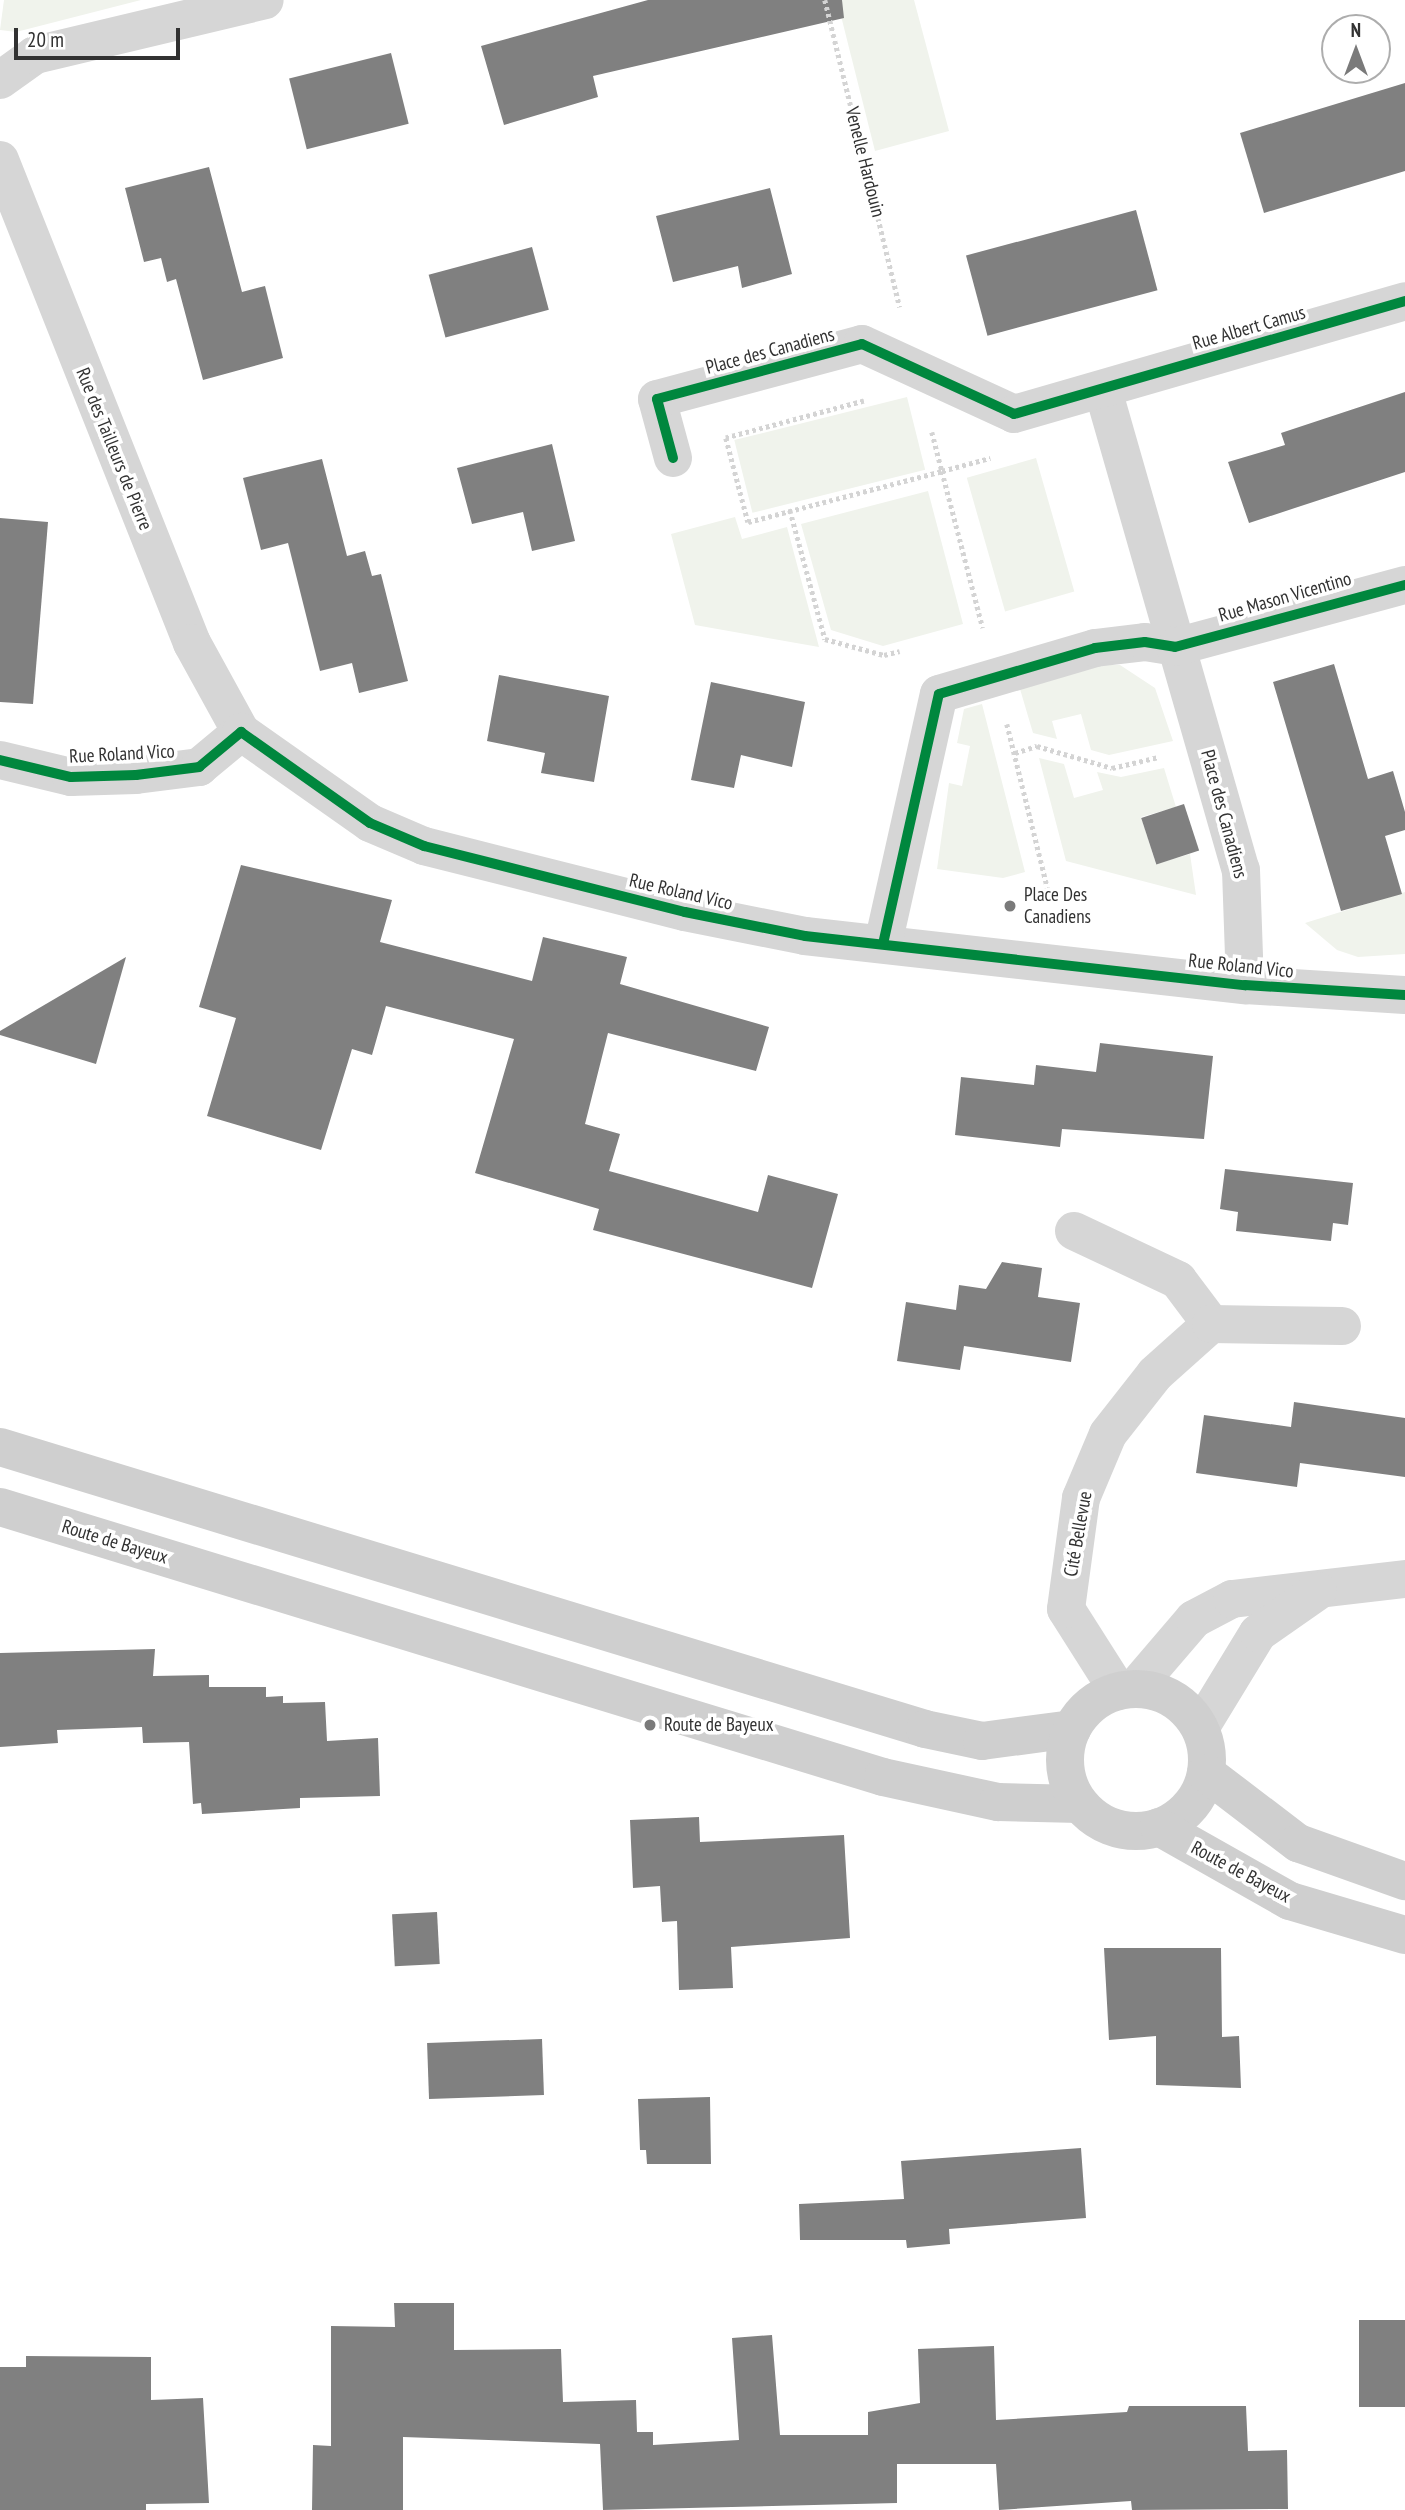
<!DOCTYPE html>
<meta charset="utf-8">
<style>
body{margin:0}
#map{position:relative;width:1405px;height:2510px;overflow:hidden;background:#fff;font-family:"PT Sans Narrow",sans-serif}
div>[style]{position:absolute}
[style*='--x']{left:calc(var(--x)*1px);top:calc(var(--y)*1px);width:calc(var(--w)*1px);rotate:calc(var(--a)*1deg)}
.green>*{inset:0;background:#f0f3ec;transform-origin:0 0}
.building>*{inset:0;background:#808080;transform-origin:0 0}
.path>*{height:4.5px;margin-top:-2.25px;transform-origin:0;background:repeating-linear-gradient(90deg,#d4d4d4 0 3.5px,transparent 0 7px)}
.minor>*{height:38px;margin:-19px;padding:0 19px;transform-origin:19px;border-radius:19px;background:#d6d6d6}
.secondary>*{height:38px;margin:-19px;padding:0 19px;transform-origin:19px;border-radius:19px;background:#cfcfcf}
.secondary>.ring{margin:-19px;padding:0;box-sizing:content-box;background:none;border:38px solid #cfcfcf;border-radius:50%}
.cycleway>*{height:10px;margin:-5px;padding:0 5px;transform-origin:5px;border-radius:5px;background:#00873e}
.dots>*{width:19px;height:19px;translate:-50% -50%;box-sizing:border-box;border:4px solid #fff;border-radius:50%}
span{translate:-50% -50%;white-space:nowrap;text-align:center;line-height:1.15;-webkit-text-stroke:7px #fff;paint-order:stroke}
.street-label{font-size:19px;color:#323232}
.poi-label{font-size:19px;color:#323232}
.left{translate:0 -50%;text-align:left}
.north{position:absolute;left:1321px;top:14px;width:70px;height:70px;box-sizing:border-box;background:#fff;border:2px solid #adadad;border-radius:50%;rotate:0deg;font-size:19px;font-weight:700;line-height:28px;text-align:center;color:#323232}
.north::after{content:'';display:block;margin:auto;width:24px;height:32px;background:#7a7a7a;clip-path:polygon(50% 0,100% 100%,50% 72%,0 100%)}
.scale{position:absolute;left:14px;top:28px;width:166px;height:32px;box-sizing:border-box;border:4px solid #323232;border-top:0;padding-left:9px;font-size:21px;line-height:24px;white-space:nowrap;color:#323232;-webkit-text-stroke:5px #fff;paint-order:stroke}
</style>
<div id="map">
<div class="green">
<div style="clip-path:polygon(141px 0,16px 32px,0 30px,4px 0)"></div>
<div style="clip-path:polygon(837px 0,914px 0,949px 131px,875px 151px)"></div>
<div style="left:907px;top:397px;width:75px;height:178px;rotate:76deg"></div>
<div style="left:1036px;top:458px;width:139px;height:72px;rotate:74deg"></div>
<div style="clip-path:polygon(928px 491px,963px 624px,883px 646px,831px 630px,801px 524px)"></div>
<div style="clip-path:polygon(735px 517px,742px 539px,787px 527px,819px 647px,695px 625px,671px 534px)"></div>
<div style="clip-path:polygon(1102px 665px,1120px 665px,1155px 688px,1173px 741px,1109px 755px,1091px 750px,1081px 714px,1052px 721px,1057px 739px,1033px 733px,1020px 689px)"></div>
<div style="clip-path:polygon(982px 704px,1025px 872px,1003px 878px,937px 869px,949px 783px,962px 786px,970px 746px,957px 743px,964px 709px)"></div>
<div style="clip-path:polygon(1039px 758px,1064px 764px,1074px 798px,1103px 790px,1097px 772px,1121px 777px,1164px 768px,1176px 807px,1141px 817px,1156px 864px,1190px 854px,1196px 895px,1066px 861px)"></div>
<div style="clip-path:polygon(1405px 892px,1405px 954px,1358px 957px,1337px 950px,1305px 923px)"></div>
</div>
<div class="building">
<div style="clip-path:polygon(648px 0,842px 0,844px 18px,593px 76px,598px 97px,504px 125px,481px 46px)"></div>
<div style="left:391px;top:53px;width:73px;height:105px;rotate:76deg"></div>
<div style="clip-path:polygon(1405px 83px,1405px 171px,1264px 213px,1240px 133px)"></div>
<div style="clip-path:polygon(209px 167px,242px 292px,265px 286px,283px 358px,203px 380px,176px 279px,167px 282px,161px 258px,144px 262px,125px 188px)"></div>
<div style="clip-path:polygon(770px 188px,792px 274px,742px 288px,738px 266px,673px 282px,656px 216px)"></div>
<div style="left:1136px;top:210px;width:83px;height:176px;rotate:75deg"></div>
<div style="left:532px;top:247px;width:65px;height:107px;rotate:75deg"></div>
<div style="clip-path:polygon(1405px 392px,1405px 472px,1249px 523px,1228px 462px,1285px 445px,1281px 433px)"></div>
<div style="clip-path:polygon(552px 444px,575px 541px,532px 551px,523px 512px,472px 524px,457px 468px)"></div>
<div style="clip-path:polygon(322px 459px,347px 556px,365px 551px,372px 576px,381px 574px,408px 681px,359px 693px,352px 663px,320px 671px,288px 543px,261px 550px,243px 478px)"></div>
<div style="clip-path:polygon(0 518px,48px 522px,33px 704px,0 702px)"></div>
<div style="clip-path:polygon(1334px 664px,1368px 779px,1393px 771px,1405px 812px,1405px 830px,1385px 836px,1402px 894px,1341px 911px,1273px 682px)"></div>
<div style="clip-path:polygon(499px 675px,609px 696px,594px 782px,541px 773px,545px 753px,487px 741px)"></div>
<div style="clip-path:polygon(711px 682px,805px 702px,792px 767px,741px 755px,734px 788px,691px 780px)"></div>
<div style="left:1184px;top:804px;width:49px;height:45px;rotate:72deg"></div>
<div style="clip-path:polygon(241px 865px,392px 900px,380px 942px,532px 981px,543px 937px,627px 957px,620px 984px,769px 1027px,756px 1071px,608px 1033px,585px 1124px,620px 1134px,609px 1171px,758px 1212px,768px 1175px,838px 1194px,812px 1288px,593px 1230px,599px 1209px,475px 1173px,514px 1039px,386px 1006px,372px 1055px,352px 1049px,321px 1150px,207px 1116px,236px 1018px,199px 1007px)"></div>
<div style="clip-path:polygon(126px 957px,96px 1064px,0 1035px,0 1031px)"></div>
<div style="clip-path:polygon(1100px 1043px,1213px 1056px,1204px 1139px,1062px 1129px,1060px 1147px,955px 1135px,961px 1077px,1034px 1085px,1036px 1065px,1096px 1072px)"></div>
<div style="clip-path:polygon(1225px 1169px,1353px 1183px,1348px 1225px,1333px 1223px,1331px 1241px,1236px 1231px,1238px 1212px,1220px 1209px)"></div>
<div style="clip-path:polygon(1002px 1262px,1042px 1268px,1038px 1297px,1080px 1303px,1071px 1362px,964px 1346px,960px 1370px,897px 1361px,906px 1302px,956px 1310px,959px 1285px,986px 1289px)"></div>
<div style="clip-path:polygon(1294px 1402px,1405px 1418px,1405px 1477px,1300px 1463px,1297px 1487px,1196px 1473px,1204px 1415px,1291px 1427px)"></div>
<div style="clip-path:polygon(155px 1649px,153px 1676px,209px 1675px,209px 1687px,266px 1687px,266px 1697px,283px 1696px,283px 1703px,325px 1702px,327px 1741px,378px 1738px,380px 1796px,300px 1798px,300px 1808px,202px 1814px,201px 1803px,193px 1804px,189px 1742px,143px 1743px,142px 1727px,57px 1730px,58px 1743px,0 1747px,0 1653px)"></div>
<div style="clip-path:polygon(699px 1817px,700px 1842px,844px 1835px,850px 1938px,731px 1947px,733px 1988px,679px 1990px,677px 1921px,662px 1922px,660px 1886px,633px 1888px,630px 1820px)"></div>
<div style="left:437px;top:1912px;width:52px;height:45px;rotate:87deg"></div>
<div style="clip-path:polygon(1104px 1948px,1221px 1948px,1222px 2037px,1239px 2036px,1241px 2088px,1156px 2085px,1156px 2036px,1109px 2040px)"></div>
<div style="left:542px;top:2039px;width:56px;height:115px;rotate:88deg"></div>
<div style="clip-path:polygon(710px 2097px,711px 2164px,647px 2164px,646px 2150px,640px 2150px,638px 2099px)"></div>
<div style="clip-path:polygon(1081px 2148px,1086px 2218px,949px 2229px,950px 2244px,907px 2248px,906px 2240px,800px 2240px,799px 2204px,904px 2199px,901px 2161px)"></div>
<div style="clip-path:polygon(394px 2303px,454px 2303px,454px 2350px,561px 2349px,563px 2402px,636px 2400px,637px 2432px,653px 2432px,653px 2445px,739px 2440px,732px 2338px,772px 2335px,780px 2435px,868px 2435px,868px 2412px,920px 2403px,918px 2349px,994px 2346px,996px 2420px,1127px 2412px,1129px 2406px,1246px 2406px,1248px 2451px,1287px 2450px,1288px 2509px,1132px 2510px,1131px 2501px,999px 2510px,996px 2464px,897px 2464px,897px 2503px,603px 2510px,600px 2444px,403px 2437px,403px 2510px,312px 2510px,313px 2445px,331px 2446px,331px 2326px,395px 2327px)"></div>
<div style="left:1359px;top:2320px;width:46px;height:87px"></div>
<div style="clip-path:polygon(26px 2356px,151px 2357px,151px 2400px,203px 2398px,209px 2503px,146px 2504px,146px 2510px,0 2510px,0 2367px,26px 2367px)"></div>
</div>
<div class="path">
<div style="--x:825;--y:0;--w:316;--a:76.3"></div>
<div style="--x:864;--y:401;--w:143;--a:165"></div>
<div style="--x:726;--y:438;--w:87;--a:75.3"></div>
<div style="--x:748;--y:522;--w:201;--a:-14.7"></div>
<div style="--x:942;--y:471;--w:162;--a:75.4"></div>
<div style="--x:932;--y:432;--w:40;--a:75.6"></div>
<div style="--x:942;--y:471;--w:50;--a:-15.2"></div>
<div style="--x:790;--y:510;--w:134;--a:74.8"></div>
<div style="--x:825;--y:639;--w:61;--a:15.2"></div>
<div style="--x:884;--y:655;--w:16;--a:-14"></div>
<div style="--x:1007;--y:724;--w:179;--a:76.1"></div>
<div style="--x:1015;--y:753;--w:23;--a:-18"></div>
<div style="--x:1037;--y:746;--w:78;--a:16.3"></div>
<div style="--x:1112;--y:768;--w:48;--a:-13.2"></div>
</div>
<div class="minor">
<div style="--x:0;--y:80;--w:43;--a:-35.5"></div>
<div style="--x:35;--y:55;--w:236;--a:-13.4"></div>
<div style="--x:0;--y:160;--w:520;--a:68.32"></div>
<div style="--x:192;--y:643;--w:102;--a:61.2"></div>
<div style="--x:1103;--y:390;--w:499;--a:74"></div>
<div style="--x:1241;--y:870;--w:115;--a:88"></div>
<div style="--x:673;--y:458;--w:61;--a:-105.2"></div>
<div style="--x:657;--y:399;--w:212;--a:-15"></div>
<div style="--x:862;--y:344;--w:167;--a:24.7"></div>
<div style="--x:1014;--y:414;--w:407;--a:-16.1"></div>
<div style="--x:0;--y:760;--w:73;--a:13.5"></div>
<div style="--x:71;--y:777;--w:65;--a:-1.8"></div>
<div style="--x:136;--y:775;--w:64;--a:-7.2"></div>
<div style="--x:199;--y:767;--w:55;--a:-39.8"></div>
<div style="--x:241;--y:732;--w:158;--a:35.2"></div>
<div style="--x:370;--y:823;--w:59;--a:23.1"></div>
<div style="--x:424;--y:846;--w:269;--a:14.2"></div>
<div style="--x:685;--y:912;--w:122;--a:11.3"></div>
<div style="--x:805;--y:936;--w:443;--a:6.4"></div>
<div style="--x:1245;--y:985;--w:160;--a:3.6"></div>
<div style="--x:883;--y:944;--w:256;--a:-77.4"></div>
<div style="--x:939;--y:694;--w:163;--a:-16.4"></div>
<div style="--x:1095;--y:648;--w:50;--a:-6.8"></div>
<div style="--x:1145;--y:642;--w:30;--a:9"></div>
<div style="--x:1175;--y:647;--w:238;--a:-15.1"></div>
<div style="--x:1074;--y:1231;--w:115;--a:25.2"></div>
<div style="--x:1178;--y:1280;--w:55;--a:53.1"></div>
<div style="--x:1134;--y:1689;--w:92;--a:-49.4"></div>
<div style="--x:1194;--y:1619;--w:43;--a:-27.8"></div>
<div style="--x:1232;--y:1599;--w:174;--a:-6.6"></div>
<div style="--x:1118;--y:1691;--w:97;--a:-122.4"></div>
<div style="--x:1066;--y:1609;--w:112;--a:-82.3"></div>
<div style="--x:1081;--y:1498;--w:69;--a:-67.1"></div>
<div style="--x:1108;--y:1434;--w:76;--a:-51.9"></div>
<div style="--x:1155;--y:1374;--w:75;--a:-41.8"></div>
<div style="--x:1211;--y:1324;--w:131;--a:0.9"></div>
<div style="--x:1200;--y:1728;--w:111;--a:-58.6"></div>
<div style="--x:1258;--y:1633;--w:73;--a:-35"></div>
</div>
<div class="secondary">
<div style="--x:0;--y:1447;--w:967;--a:16.95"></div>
<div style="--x:925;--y:1729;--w:58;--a:11.9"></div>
<div style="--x:982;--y:1741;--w:91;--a:-7.6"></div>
<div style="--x:0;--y:1507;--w:923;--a:17"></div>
<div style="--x:883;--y:1777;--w:118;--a:12.3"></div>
<div style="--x:998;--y:1802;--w:82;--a:1.4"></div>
<div class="ring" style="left:1065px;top:1689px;width:104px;height:104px"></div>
<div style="--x:1206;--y:1773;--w:116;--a:37.3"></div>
<div style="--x:1298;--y:1843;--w:114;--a:19.6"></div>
<div style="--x:1159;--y:1827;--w:150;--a:29.5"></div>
<div style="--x:1290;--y:1901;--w:120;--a:16.5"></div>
</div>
<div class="cycleway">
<div style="--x:673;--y:458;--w:61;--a:-105.2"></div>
<div style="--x:657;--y:399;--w:212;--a:-15"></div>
<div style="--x:862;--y:344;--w:167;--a:24.7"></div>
<div style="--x:1014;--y:414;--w:407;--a:-16.1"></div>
<div style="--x:0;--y:760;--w:73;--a:13.5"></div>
<div style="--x:71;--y:777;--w:65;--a:-1.8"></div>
<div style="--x:136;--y:775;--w:64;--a:-7.2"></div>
<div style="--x:199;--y:767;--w:55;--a:-39.8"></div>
<div style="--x:241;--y:732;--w:158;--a:35.2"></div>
<div style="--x:370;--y:823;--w:59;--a:23.1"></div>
<div style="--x:424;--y:846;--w:269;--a:14.2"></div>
<div style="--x:685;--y:912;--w:122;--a:11.3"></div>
<div style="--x:805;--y:936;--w:443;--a:6.4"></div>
<div style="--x:1245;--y:985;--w:160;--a:3.6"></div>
<div style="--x:883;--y:944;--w:256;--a:-77.4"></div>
<div style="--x:939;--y:694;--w:163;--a:-16.4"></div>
<div style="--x:1095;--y:648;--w:50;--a:-6.8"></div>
<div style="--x:1145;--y:642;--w:30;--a:9"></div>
<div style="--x:1175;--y:647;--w:238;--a:-15.1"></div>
</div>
<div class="dots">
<div style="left:1010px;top:906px;background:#7a7a7a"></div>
<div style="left:650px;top:1725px;background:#7a7a7a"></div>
</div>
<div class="street-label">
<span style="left:865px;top:162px;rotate:76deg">Venelle Hardouin</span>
<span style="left:1249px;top:328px;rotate:-16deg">Rue Albert Camus</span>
<span style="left:770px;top:351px;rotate:-15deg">Place des Canadiens</span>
<span style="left:114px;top:449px;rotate:68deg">Rue des Tailleurs de Pierre</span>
<span style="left:1285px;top:597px;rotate:-16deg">Rue Mason Vicentino</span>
<span style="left:122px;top:754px;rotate:-3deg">Rue Roland Vico</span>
<span style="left:1224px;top:814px;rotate:75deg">Place des Canadiens</span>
<span style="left:681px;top:892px;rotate:13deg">Rue Roland Vico</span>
<span style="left:1241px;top:966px;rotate:6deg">Rue Roland Vico</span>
<span style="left:1078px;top:1534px;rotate:-80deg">Cité Bellevue</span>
<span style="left:115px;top:1542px;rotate:17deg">Route de Bayeux</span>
<span style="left:1241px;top:1872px;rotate:28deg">Route de Bayeux</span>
</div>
<div class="poi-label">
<span class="left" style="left:1024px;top:906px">Place Des<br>Canadiens</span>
<span class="left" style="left:664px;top:1725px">Route de Bayeux</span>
</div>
<div class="north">N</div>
<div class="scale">20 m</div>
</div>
